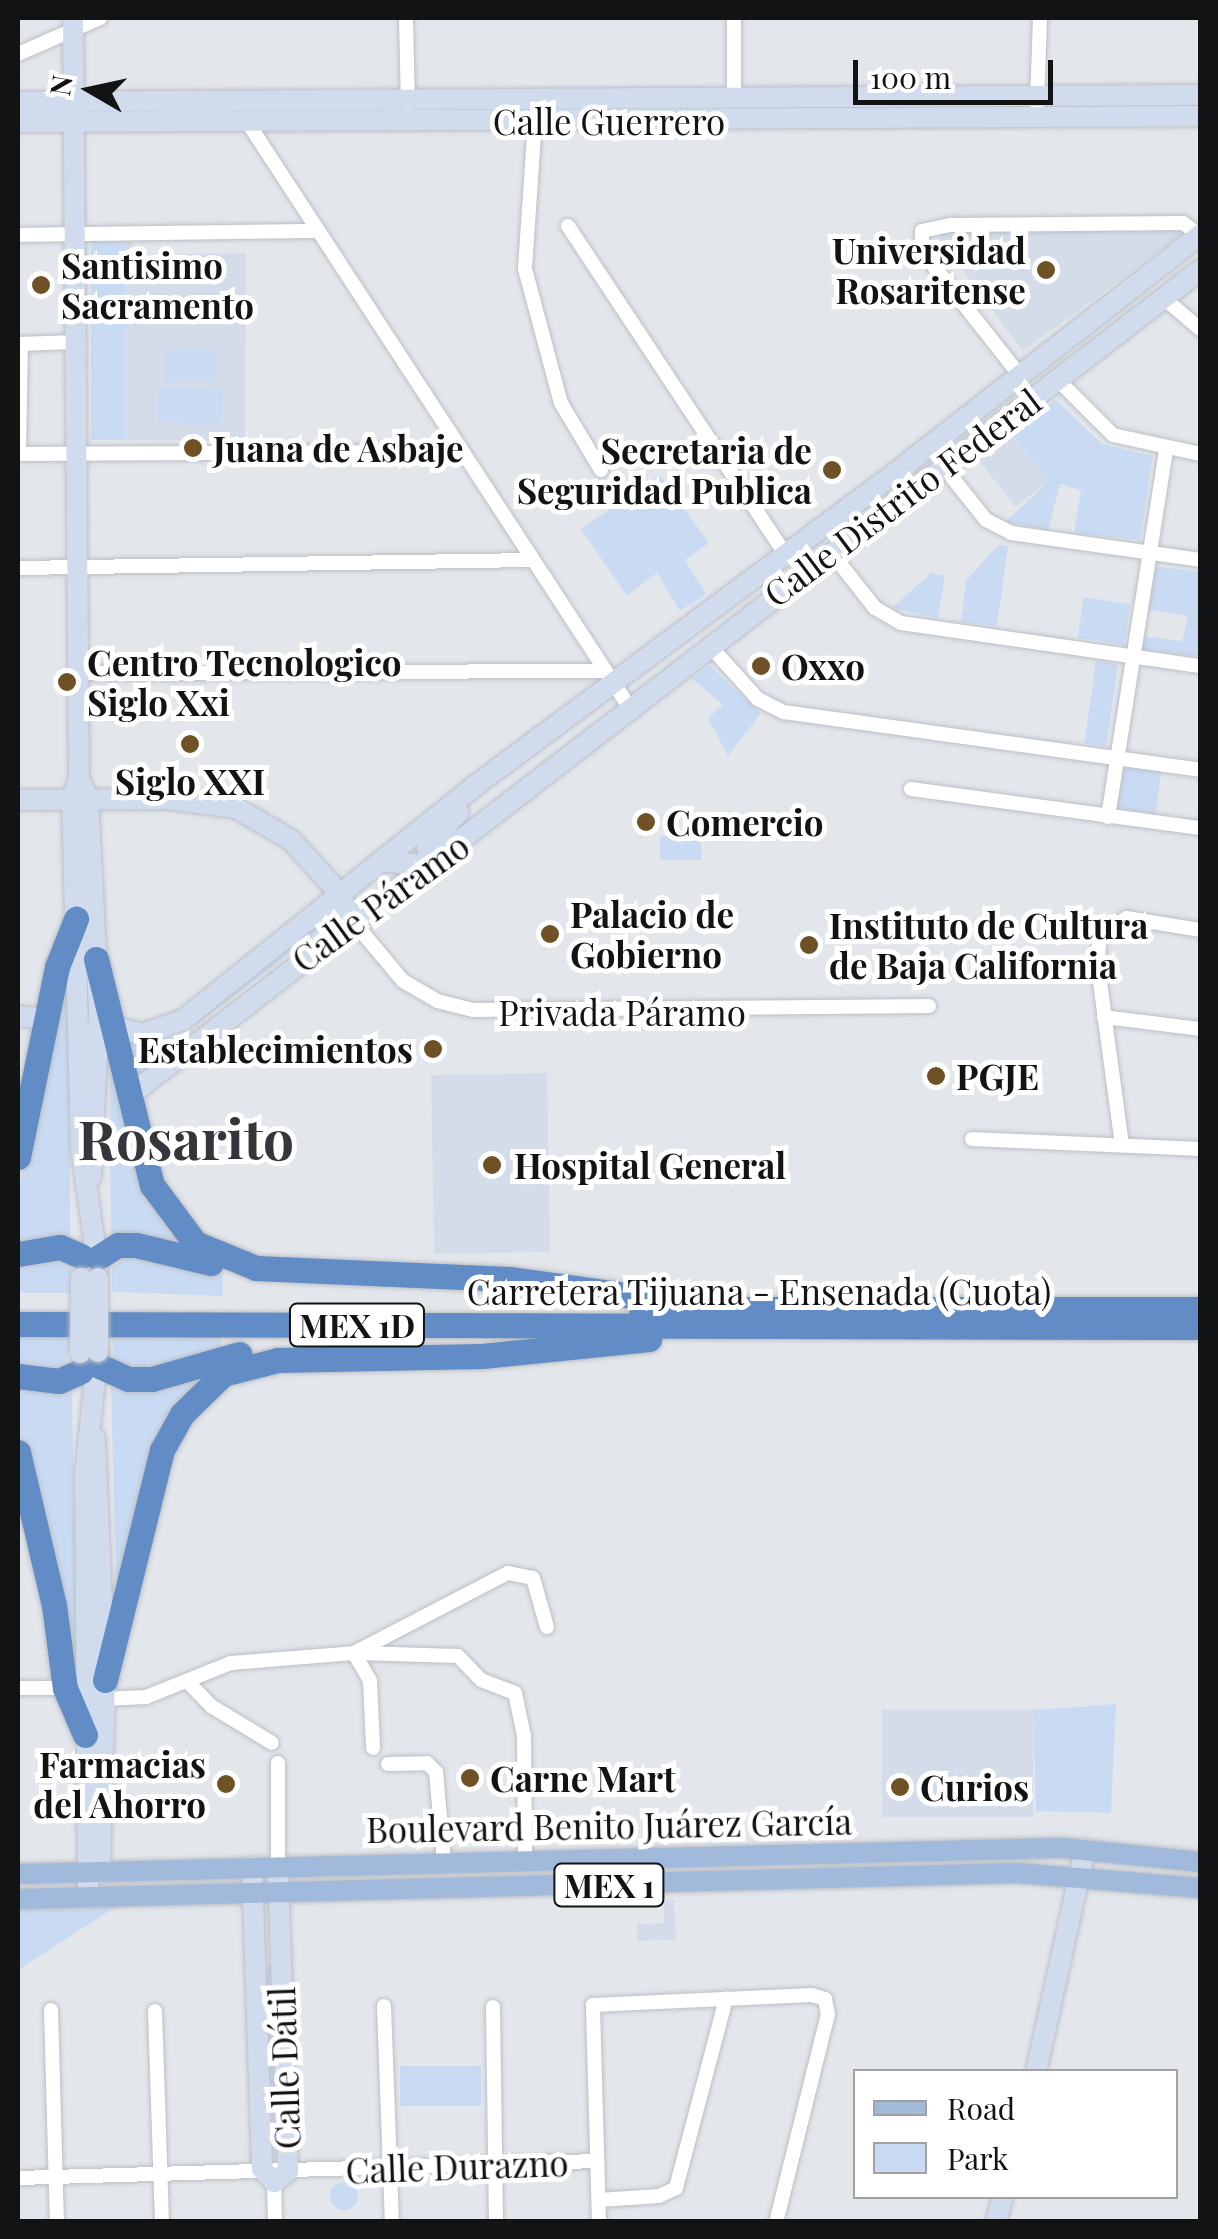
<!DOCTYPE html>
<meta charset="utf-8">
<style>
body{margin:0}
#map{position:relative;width:1218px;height:2239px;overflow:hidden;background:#e3e7ec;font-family:"Playfair Display",serif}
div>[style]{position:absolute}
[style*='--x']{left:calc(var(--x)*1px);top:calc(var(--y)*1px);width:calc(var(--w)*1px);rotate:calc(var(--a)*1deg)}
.built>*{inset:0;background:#d3dce8;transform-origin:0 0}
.green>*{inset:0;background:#c9dbf3;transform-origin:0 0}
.round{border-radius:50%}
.roads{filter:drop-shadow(0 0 2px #bcbfc5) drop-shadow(0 0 2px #bcbfc5)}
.street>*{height:14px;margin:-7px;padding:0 7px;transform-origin:7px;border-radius:7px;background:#fff}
.secondary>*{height:20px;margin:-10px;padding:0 10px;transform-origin:10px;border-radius:10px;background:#d0dcee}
.primary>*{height:20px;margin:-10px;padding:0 10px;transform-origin:10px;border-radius:10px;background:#a1badc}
.highway>*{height:25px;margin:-12.5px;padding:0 12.5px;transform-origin:12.5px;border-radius:12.5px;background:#628cc5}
.bridges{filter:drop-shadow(0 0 2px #bcbfc5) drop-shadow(0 0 2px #bcbfc5)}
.secondary-bridge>*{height:20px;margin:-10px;padding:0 10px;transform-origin:10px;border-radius:10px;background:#d0dcee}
.dots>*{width:28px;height:28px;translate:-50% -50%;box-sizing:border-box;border:5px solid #fff;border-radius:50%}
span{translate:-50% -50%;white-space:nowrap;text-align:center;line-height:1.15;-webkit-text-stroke:10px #fff;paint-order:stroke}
.shield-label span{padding:2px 8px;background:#fff;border:2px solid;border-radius:8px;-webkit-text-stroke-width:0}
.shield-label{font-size:32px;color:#121315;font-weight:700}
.street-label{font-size:35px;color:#121315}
.poi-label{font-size:35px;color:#121315;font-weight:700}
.right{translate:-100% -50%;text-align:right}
.left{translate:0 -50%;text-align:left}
.town-label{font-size:55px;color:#33363b;font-weight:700}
.frame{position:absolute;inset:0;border:20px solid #121315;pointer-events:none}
.legend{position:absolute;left:853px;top:2069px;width:325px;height:130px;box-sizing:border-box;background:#fff;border:2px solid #a0a1a1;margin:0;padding:12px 18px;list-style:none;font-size:30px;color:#121315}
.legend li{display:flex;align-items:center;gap:20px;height:50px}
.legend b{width:50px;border:2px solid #a0a1a1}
.north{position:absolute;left:40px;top:40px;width:100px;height:100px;-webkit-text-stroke:8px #fff;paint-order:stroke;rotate:279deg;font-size:28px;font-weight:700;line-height:40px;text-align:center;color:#121315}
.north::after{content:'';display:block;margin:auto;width:35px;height:45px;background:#121315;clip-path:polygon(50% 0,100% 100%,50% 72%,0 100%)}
.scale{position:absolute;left:853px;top:60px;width:200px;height:45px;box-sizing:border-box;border:5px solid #121315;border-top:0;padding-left:12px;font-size:30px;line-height:35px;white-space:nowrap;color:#121315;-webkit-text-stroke:8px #fff;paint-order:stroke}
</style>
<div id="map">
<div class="built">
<div style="clip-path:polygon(1109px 225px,1186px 231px,1023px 351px,934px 231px)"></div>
<div style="clip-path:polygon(133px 241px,133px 255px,246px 253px,245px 440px,94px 440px,91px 242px)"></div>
<div style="left:1011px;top:433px;width:61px;height:42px;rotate:52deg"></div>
<div style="left:547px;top:1073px;width:179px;height:116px;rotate:89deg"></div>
<div style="left:882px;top:1710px;width:151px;height:107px"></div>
<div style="clip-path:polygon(664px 1900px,674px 1900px,676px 1940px,638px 1941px,637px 1924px,664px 1923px)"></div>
</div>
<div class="green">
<div style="left:125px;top:241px;width:199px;height:34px;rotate:90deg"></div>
<div style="left:216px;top:350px;width:32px;height:51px;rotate:90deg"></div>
<div style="left:223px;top:390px;width:34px;height:64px;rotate:92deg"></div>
<div style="clip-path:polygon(1056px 400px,1102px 444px,1153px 456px,1140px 540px,1074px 533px,1081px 490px,1060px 484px,1048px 530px,1005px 522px,1049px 481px,1011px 433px)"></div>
<div style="clip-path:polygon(660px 475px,709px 543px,685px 560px,706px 594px,680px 611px,657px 573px,627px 596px,581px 529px)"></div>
<div style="clip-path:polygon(998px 545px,1008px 546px,997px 626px,961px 622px,966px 581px)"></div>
<div style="clip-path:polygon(1152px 566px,1200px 572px,1200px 657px,1139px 649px,1141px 636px,1182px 641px,1188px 616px,1145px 609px)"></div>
<div style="clip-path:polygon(931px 573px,945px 576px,938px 618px,892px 608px)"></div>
<div style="left:1084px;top:597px;width:47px;height:41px;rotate:9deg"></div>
<div style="left:1096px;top:661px;width:22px;height:83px;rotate:8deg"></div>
<div style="clip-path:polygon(710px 666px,761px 713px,728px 756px,708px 718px,723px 705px,692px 678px)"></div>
<div style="left:1119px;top:765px;width:43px;height:43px;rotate:8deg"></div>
<div style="left:660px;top:836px;width:41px;height:24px"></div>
<div style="clip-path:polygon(324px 918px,328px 925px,193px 1027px,226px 992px)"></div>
<div style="clip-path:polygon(70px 952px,70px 1244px,40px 1238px,18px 1244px,18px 1191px)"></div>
<div style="clip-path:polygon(109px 1024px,145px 1192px,169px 1231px,199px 1254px,111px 1240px)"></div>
<div style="clip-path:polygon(176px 1037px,179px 1043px,137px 1079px,129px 1044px)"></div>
<div style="clip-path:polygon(128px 1256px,183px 1261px,223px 1275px,223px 1296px,112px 1292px,112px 1267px)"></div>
<div style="clip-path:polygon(50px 1257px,71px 1269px,71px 1293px,18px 1293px,18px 1261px)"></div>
<div style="clip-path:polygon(221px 1332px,221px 1350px,148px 1369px,114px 1361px,112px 1333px)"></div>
<div style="clip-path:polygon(70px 1335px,66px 1366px,18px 1370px,18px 1336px)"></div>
<div style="clip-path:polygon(207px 1374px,176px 1402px,148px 1452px,117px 1615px,111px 1387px,126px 1390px)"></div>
<div style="clip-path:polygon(18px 1384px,49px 1393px,72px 1390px,77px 1704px,18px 1441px)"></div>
<div style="clip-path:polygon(1116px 1704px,1111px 1813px,1036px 1811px,1033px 1710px)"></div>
<div style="clip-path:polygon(137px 1893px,18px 1970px,18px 1901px)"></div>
<div style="clip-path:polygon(275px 1961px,281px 2152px,274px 2155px,264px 1969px)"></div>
<div style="left:481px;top:2066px;width:40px;height:81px;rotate:90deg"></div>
<div class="round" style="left:330px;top:2182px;width:28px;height:28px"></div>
</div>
<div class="roads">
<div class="street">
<div style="--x:406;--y:18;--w:88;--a:88.7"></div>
<div style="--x:734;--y:18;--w:79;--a:90"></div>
<div style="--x:18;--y:54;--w:90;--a:-23.7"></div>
<div style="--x:1037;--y:104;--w:86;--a:-88"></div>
<div style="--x:535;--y:121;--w:148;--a:93.9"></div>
<div style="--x:525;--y:269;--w:139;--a:75"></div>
<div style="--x:561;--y:403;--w:78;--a:59.2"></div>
<div style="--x:248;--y:123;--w:699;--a:56.86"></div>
<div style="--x:568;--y:226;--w:395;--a:56.5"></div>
<div style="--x:18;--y:235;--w:299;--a:-0.8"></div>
<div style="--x:1165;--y:299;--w:46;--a:40.6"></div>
<div style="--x:18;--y:344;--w:57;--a:-2"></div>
<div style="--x:1021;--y:377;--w:160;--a:-128.2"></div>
<div style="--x:922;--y:251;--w:20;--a:-90"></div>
<div style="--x:922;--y:231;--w:30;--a:-12"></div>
<div style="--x:951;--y:225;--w:232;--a:-0.5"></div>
<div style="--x:1183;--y:223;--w:21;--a:37"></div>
<div style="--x:1057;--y:379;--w:79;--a:45"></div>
<div style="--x:1113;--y:435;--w:89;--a:12.3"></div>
<div style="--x:18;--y:454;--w:442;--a:-0.3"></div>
<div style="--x:19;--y:454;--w:110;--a:-89"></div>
<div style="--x:943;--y:466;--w:69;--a:51.5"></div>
<div style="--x:986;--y:520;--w:28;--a:27"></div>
<div style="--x:1011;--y:533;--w:191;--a:8.1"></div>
<div style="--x:830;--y:551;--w:73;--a:51.7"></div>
<div style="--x:875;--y:608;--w:30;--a:30"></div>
<div style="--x:901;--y:623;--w:302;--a:8.2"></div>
<div style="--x:18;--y:568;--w:515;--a:-0.89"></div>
<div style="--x:709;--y:645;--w:73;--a:47.8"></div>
<div style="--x:758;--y:699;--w:29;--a:27"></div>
<div style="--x:784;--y:712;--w:420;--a:7.9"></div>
<div style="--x:78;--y:673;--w:527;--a:-0.22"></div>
<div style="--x:911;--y:789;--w:292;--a:7.7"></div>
<div style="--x:1108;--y:817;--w:372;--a:-81"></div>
<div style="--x:352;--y:920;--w:80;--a:50.1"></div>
<div style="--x:403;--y:981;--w:39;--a:30"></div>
<div style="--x:437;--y:1001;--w:38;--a:14"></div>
<div style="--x:474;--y:1010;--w:455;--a:-0.5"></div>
<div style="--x:1104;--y:1017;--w:97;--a:7.1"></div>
<div style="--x:972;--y:1139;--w:228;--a:2.5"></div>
<div style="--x:1122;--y:1145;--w:179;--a:-97.7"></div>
<div style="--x:1098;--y:968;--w:34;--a:-88"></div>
<div style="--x:1099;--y:934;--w:32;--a:-30"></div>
<div style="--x:1127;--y:918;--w:74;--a:9.3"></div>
<div style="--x:354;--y:1653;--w:32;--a:60"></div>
<div style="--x:370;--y:1681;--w:67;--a:87.4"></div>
<div style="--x:357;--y:1653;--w:101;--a:1.7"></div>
<div style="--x:458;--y:1656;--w:33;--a:46"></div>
<div style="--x:481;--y:1680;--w:36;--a:21"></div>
<div style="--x:515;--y:1693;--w:44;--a:78.2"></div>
<div style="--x:524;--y:1736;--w:123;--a:89.5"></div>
<div style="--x:187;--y:1681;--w:35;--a:46"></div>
<div style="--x:211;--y:1706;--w:71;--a:31.2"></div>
<div style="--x:18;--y:1688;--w:47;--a:0"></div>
<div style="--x:103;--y:1699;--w:43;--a:-2.7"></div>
<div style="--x:146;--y:1697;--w:92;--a:-21.8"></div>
<div style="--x:231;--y:1663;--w:123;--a:-4.6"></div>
<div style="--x:354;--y:1653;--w:174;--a:-27.5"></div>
<div style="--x:508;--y:1573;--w:25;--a:11"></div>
<div style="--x:533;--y:1578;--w:51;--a:74.1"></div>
<div style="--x:278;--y:1763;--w:104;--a:90"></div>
<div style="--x:388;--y:1764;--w:39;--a:-1"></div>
<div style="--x:427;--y:1763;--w:13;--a:45"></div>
<div style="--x:436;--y:1772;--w:89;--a:84.9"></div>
<div style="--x:384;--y:2006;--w:216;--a:87.9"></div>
<div style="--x:493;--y:2007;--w:215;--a:89.2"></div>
<div style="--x:51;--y:2010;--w:212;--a:88.4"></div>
<div style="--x:155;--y:2011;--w:211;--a:88.1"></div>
<div style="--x:18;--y:2178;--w:578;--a:-1.68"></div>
<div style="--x:274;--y:2182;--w:40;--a:88.6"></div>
<div style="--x:599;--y:2200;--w:60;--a:-3.8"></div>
<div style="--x:659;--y:2196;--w:19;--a:-25"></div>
<div style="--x:676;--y:2188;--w:196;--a:-75.2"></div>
<div style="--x:599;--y:2222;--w:217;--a:-91.6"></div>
<div style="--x:593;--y:2005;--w:219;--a:-2.6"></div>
<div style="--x:812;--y:1995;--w:14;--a:17"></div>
<div style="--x:825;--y:1999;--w:15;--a:79"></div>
<div style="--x:828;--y:2014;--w:214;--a:104"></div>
</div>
<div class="secondary">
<div style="--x:73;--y:18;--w:760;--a:89.55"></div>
<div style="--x:79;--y:778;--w:22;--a:108"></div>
<div style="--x:72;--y:799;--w:349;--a:88.5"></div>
<div style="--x:81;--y:1148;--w:121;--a:81.9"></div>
<div style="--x:18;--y:102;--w:1182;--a:-0.34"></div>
<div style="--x:18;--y:122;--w:1182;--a:-0.29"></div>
<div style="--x:79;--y:778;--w:23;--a:67"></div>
<div style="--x:88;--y:799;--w:210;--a:87"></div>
<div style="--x:99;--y:1009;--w:168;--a:92.7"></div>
<div style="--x:18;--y:800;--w:151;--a:-0.4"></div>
<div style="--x:169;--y:799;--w:68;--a:7.7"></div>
<div style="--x:236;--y:808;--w:64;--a:30.2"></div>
<div style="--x:291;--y:840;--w:72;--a:47.8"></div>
<div style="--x:339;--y:893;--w:30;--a:64"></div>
<div style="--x:381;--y:861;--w:51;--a:5.6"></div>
<div style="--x:432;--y:866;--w:20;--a:-105"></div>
<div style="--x:427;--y:847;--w:47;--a:-47.6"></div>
<div style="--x:18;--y:1016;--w:28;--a:6"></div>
<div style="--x:115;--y:1027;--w:29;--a:14"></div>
<div style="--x:143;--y:1034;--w:42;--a:-19.3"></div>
<div style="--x:183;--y:1020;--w:376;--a:-38.7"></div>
<div style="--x:476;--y:785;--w:521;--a:-36.65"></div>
<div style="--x:894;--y:474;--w:388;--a:-38"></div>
<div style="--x:130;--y:1095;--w:1351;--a:-37.63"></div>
<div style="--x:95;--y:1438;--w:242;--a:87.6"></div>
<div style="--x:105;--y:1680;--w:193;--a:91.5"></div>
<div style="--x:252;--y:1867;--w:302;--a:88.1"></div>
<div style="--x:262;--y:2169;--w:18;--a:47"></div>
<div style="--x:274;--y:2182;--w:18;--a:-38"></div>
<div style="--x:288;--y:2171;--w:304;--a:-91.9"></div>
<div style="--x:88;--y:1897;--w:424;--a:-90.4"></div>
<div style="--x:85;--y:1473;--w:122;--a:-83.9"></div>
<div style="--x:1036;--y:2072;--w:228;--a:-77.6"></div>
<div style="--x:996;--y:2222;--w:27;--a:-75"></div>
</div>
<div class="primary">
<div style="--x:18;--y:1874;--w:1045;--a:-1.43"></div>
<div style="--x:1063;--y:1848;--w:138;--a:5.8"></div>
<div style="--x:18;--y:1899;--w:999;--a:-1.49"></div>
<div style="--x:1017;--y:1873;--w:184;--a:4.7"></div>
</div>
<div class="highway">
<div style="--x:96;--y:959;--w:233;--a:76.1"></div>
<div style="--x:152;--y:1185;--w:72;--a:53.4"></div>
<div style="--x:195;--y:1243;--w:66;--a:22.3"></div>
<div style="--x:256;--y:1268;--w:253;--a:2.5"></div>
<div style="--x:509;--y:1279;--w:154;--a:7.8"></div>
<div style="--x:18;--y:1157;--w:194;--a:-78.4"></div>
<div style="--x:57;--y:967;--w:52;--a:-68.4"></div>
<div style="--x:18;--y:1254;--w:43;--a:-9.5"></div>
<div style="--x:60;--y:1247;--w:23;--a:23"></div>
<div style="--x:97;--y:1258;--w:25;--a:-32"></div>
<div style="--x:118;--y:1245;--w:18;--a:0"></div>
<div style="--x:136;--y:1245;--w:77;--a:13.5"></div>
<div style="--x:641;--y:1309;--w:559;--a:0"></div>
<div style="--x:18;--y:1324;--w:1182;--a:0.15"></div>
<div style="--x:97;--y:1365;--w:34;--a:24"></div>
<div style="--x:128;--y:1379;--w:24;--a:0"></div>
<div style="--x:152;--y:1379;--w:91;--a:-15.9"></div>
<div style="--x:18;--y:1376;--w:41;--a:7"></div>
<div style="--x:59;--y:1381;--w:24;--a:-24"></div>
<div style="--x:18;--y:1452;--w:157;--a:76.8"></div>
<div style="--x:54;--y:1605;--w:84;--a:82.5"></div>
<div style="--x:65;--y:1688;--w:51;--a:66.9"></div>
<div style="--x:105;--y:1680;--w:237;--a:-76.1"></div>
<div style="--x:162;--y:1450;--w:41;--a:-60.9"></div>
<div style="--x:182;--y:1414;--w:57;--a:-44.3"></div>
<div style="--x:223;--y:1374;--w:57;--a:-14.3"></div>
<div style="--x:278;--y:1360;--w:204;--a:-1.1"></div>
<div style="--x:482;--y:1356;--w:168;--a:-5.8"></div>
</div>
</div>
<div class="bridges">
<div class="secondary-bridge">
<div style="--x:98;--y:1278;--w:74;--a:90"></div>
<div style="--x:80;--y:1353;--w:75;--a:-89.2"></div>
</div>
</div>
<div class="dots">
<div style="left:1046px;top:270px;background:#6e5225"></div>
<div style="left:41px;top:285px;background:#6e5225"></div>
<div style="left:193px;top:448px;background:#6e5225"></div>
<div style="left:832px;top:470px;background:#6e5225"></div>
<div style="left:761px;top:666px;background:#6e5225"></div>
<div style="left:67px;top:682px;background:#6e5225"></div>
<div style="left:190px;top:744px;background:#6e5225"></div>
<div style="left:646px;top:822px;background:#6e5225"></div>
<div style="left:550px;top:934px;background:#6e5225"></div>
<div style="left:809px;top:945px;background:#6e5225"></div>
<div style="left:433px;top:1049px;background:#6e5225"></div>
<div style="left:936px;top:1076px;background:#6e5225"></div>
<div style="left:492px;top:1165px;background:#6e5225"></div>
<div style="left:470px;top:1778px;background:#6e5225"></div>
<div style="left:226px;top:1784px;background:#6e5225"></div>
<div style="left:900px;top:1787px;background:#6e5225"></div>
</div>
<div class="shield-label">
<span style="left:357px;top:1325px">MEX 1D</span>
<span style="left:609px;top:1885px">MEX 1</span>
</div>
<div class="street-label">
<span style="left:609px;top:121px">Calle Guerrero</span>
<span style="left:902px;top:497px;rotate:-37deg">Calle Distrito Federal</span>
<span style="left:380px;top:902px;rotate:-36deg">Calle Páramo</span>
<span style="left:622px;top:1012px">Privada Páramo</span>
<span style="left:759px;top:1291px">Carretera Tijuana - Ensenada (Cuota)</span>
<span style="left:609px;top:1825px;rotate:-1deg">Boulevard Benito Juárez García</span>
<span style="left:284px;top:2068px;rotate:-92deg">Calle Dátil</span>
<span style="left:457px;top:2166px;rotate:-2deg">Calle Durazno</span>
</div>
<div class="poi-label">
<span class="right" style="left:1026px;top:270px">Universidad<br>Rosaritense</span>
<span class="left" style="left:61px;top:285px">Santisimo<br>Sacramento</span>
<span class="left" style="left:213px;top:448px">Juana de Asbaje</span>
<span class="right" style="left:812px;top:470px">Secretaria de<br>Seguridad Publica</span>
<span class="left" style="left:87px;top:682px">Centro Tecnologico<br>Siglo Xxi</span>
<span class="left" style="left:781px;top:666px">Oxxo</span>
<span style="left:190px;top:781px">Siglo XXI</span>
<span class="left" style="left:666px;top:822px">Comercio</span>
<span class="left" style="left:570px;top:934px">Palacio de<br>Gobierno</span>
<span class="left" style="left:829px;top:945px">Instituto de Cultura<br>de Baja California</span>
<span class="right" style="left:413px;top:1049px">Establecimientos</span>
<span class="left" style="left:956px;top:1076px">PGJE</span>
<span class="left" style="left:514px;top:1165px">Hospital General</span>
<span class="right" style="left:206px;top:1784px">Farmacias<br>del Ahorro</span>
<span class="left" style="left:490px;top:1778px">Carne Mart</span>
<span class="left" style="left:920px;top:1787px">Curios</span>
</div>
<div class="town-label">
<span style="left:186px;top:1138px">Rosarito</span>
</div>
<div class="frame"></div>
<ul class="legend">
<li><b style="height:12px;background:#a1badc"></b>Road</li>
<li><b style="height:28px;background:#c9dbf3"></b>Park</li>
</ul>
<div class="north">N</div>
<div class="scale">100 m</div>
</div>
